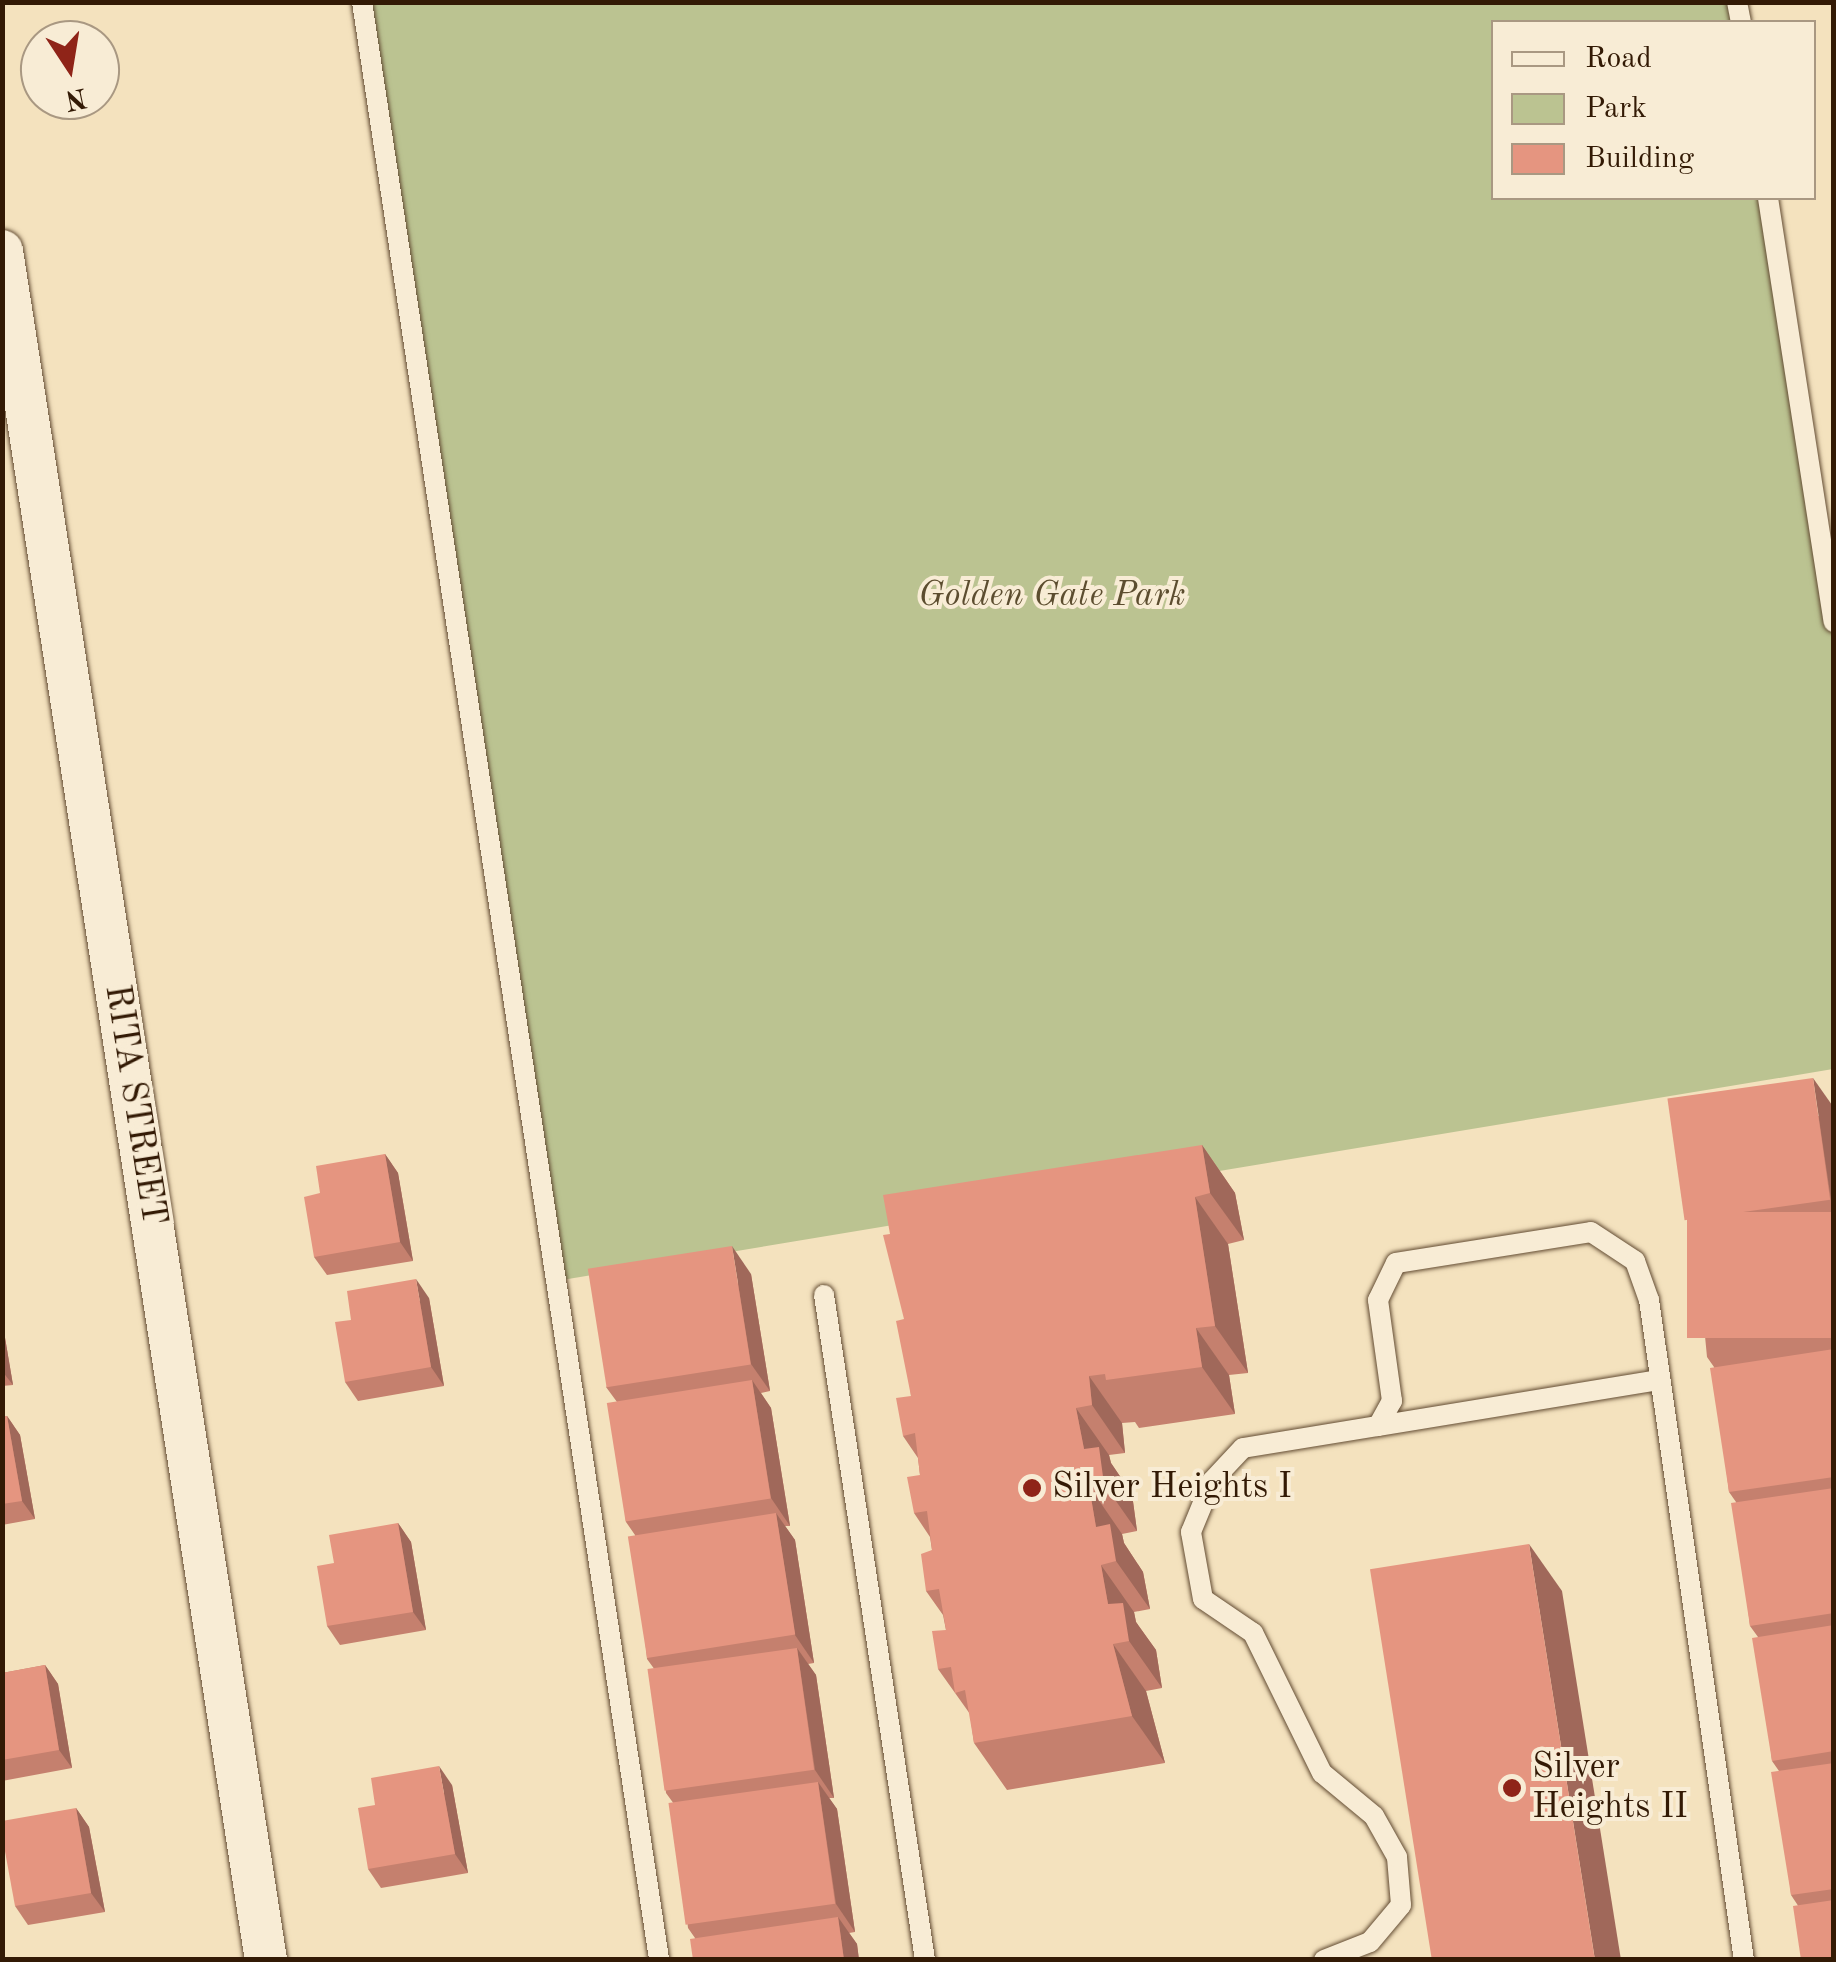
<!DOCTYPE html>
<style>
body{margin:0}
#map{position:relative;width:1836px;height:1962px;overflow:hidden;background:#f4e2be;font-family:"Old Standard TT",serif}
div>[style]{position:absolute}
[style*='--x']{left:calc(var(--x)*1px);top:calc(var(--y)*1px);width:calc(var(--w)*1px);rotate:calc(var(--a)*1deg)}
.green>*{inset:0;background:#bbc391}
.roads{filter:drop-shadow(0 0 2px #634c33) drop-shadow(0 0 2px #634c33)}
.service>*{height:20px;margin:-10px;padding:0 10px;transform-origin:10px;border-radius:10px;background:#f8ecd5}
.minor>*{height:42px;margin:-21px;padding:0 21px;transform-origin:21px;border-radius:21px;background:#f8ecd5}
.wall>*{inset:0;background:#c5806e}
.shaded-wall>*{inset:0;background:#a0685a}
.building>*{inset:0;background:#e59580;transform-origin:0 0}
.dots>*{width:28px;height:28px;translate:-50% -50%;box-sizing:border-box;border:5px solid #f8ecd5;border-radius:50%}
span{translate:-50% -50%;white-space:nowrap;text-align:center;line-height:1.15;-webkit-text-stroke:8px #f8ecd5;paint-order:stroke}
.park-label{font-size:35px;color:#5c4d2f;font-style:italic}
.street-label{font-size:35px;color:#331a05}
.poi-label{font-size:35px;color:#331a05}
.left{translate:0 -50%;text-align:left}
.frame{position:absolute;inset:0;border:5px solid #331a05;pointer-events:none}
.legend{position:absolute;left:1491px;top:20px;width:325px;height:180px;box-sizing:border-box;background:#f8ecd5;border:2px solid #a99882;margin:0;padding:12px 18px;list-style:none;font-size:30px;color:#331a05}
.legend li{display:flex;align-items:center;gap:20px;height:50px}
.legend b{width:50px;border:2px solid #a99882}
.north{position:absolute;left:20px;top:20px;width:100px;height:100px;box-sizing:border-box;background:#f8ecd5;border:2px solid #a99882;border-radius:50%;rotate:168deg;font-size:28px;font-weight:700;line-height:40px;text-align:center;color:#331a05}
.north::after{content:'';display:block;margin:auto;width:35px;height:45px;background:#8f2418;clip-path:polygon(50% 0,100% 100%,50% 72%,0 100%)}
</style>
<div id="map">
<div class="green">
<div style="clip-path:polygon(362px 3px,1737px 3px,1740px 22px,1494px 22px,1494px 198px,1768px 198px,1833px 622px,1833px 1069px,556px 1281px)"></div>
</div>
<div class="roads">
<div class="service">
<div style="--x:362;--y:2;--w:1980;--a:81.37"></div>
<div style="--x:1737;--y:2;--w:20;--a:79"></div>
<div style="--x:1768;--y:198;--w:429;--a:81.2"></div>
<div style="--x:824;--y:1295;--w:673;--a:81.36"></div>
<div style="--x:1378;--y:1426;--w:286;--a:-9.3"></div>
<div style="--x:1324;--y:1960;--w:49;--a:-21.4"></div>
<div style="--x:1370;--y:1942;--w:48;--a:-50"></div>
<div style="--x:1401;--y:1905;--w:48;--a:-94.8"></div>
<div style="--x:1397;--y:1857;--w:47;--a:-119.3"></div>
<div style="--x:1374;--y:1816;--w:67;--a:-140.4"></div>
<div style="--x:1322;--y:1773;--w:156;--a:-116.2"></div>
<div style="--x:1253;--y:1633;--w:60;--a:-145.8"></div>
<div style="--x:1203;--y:1599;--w:68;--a:-100.2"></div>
<div style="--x:1191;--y:1532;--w:55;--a:-67.6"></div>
<div style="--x:1212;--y:1481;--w:45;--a:-46.8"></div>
<div style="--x:1243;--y:1448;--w:137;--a:-9.3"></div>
<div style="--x:1378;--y:1426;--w:29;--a:-61"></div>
<div style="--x:1392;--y:1401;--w:102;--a:-97.9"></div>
<div style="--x:1378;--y:1300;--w:41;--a:-64.1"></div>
<div style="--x:1396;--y:1263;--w:197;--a:-9"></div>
<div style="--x:1591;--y:1232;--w:53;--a:33.4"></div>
<div style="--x:1635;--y:1261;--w:41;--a:70.3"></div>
<div style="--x:1649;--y:1300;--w:667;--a:81.81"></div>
</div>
<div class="minor">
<div style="--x:2;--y:251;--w:1729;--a:81.22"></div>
</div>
</div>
<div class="wall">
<div style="clip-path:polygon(1832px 1105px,1834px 1117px,1834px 1960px,1791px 1895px,1779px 1771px,1772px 1761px,1758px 1637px,1750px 1626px,1736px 1502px,1729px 1492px,1714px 1367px,1707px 1357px,1695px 1232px,1688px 1222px)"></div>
<div style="clip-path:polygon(1202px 1145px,1235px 1193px,1244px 1240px,1228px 1244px,1248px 1373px,1229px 1375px,1235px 1414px,1139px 1428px,1135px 1422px,1122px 1423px,1125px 1453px,1109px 1455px,1111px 1463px,1132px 1494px,1137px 1531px,1122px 1534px,1124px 1543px,1143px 1572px,1150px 1609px,1134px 1612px,1136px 1622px,1156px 1650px,1162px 1688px,1146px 1691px,1165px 1763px,1007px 1790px,974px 1743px,970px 1714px,938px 1669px,946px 1630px,943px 1615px,926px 1591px,932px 1550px,930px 1537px,914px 1513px,920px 1475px,918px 1458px,903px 1436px,911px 1396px,904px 1319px)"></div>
<div style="clip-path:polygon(385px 1154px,398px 1173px,413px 1261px,327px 1275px,314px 1257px,320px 1193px)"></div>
<div style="clip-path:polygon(751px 1274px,770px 1391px,761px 1393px,771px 1408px,790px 1526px,785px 1526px,795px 1540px,814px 1663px,808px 1664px,816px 1675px,834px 1798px,829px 1798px,837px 1809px,855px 1932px,849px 1933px,857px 1944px,859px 1960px,693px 1960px,695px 1938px,688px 1928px,674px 1804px,666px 1793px,655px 1670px,647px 1659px,635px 1535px,626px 1522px,617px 1402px,606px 1387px)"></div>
<div style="clip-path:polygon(429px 1298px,444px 1386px,358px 1401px,345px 1382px,351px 1320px)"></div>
<div style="clip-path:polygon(2px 1320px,13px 1385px,2px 1386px)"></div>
<div style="clip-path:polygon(7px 1416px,20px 1435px,35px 1519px,2px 1525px,2px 1417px)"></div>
<div style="clip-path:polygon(398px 1523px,411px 1542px,426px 1630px,340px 1645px,327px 1626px,334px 1563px)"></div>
<div style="clip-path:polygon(45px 1665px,58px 1684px,72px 1768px,2px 1781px,2px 1673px)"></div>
<div style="clip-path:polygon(452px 1785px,468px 1873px,381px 1888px,368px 1869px)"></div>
<div style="clip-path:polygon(76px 1808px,89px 1827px,105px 1912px,28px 1925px,15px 1906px)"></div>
</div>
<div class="shaded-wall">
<div style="clip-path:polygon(1813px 1078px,1832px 1105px,1834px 1117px,1834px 1204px,1831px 1200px)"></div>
<div style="clip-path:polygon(1202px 1145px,1235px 1193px,1244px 1240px,1210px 1193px)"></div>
<div style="clip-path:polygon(385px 1154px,398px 1173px,413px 1261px,400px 1242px)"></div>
<div style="clip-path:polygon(1195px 1197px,1228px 1244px,1248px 1373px,1215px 1326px)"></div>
<div style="clip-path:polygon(732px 1246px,751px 1274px,770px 1391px,751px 1364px)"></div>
<div style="clip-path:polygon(416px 1279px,429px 1298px,444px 1386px,431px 1367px)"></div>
<div style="clip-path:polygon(2px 1320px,13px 1385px,2px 1371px)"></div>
<div style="clip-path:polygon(1196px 1328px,1229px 1375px,1235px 1414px,1202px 1367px)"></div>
<div style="clip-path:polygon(1089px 1376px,1122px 1423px,1125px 1453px,1092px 1405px)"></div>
<div style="clip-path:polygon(752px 1380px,771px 1408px,790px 1526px,771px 1498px)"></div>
<div style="clip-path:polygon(1076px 1408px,1109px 1455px,1111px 1463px,1132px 1494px,1137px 1531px,1104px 1484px,1084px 1449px)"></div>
<div style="clip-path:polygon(7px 1416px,20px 1435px,35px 1519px,22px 1501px)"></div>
<div style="clip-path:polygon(1089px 1486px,1122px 1534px,1124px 1543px,1143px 1572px,1150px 1609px,1116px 1561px,1096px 1527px)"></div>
<div style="clip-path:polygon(776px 1513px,795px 1540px,814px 1663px,795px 1635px)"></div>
<div style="clip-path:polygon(398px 1523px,411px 1542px,426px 1630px,413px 1612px)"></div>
<div style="clip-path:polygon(1529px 1544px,1562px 1591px,1621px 1960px,1595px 1960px)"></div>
<div style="clip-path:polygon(1101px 1565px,1134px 1612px,1136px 1622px,1156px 1650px,1162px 1688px,1129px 1641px,1108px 1604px)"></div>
<div style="clip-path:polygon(1113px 1644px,1146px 1691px,1165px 1763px,1132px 1716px)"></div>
<div style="clip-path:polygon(797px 1648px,816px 1675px,834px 1798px,815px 1770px)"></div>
<div style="clip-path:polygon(45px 1665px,58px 1684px,72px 1768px,59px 1750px)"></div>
<div style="clip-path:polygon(439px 1766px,452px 1785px,468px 1873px,455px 1854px)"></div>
<div style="clip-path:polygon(818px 1782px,837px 1809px,855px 1932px,836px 1904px)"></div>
<div style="clip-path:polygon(76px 1808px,89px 1827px,105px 1912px,91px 1893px)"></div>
<div style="clip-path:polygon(838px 1917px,857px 1944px,859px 1960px,844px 1960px)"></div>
</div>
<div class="building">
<div style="left:1813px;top:1078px;width:123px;height:147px;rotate:82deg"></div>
<div style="clip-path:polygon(1202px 1145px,1210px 1193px,1195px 1197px,1215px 1326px,1196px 1328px,1202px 1367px,1106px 1380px,1105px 1374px,1089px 1376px,1092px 1405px,1076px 1408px,1084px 1449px,1099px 1447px,1104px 1484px,1089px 1486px,1096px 1527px,1110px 1524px,1116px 1561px,1101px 1565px,1108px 1604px,1123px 1603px,1129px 1641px,1113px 1644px,1132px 1716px,974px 1743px,965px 1690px,955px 1693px,951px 1667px,938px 1669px,932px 1631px,946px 1630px,939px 1589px,926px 1591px,921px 1554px,932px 1550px,927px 1511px,914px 1513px,907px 1477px,920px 1475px,915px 1433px,903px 1436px,896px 1398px,911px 1396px,896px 1321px,904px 1319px,883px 1235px,890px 1234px,883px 1195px)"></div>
<div style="clip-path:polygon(385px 1154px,400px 1242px,314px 1257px,304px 1197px,320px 1193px,316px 1166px)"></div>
<div style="left:1834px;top:1212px;width:126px;height:147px;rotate:90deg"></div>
<div style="left:732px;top:1246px;width:120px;height:146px;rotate:81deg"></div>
<div style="clip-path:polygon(416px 1279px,431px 1367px,345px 1382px,335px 1322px,351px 1320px,347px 1291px)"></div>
<div style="clip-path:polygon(1834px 1349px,1834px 1477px,1729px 1492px,1710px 1368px)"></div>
<div style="left:752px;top:1380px;width:120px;height:147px;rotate:81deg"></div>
<div style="clip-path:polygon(7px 1416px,22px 1501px,2px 1504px,2px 1417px)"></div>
<div style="clip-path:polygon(1834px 1488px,1834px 1613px,1750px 1626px,1731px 1503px)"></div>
<div style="left:776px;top:1513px;width:123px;height:150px;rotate:81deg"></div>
<div style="clip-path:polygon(398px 1523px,413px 1612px,327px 1626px,317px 1566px,334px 1563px,329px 1535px)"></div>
<div style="left:1529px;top:1544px;width:421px;height:161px;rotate:81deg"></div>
<div style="clip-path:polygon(1834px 1625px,1834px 1751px,1772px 1761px,1752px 1638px)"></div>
<div style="left:797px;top:1648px;width:123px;height:151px;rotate:82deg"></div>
<div style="clip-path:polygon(45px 1665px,59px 1750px,2px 1760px,2px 1673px)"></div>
<div style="clip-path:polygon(1834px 1763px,1834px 1889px,1791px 1895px,1771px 1772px)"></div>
<div style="clip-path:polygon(439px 1766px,455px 1854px,368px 1869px,358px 1808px,375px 1805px,371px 1778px)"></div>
<div style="left:818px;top:1782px;width:123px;height:151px;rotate:82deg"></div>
<div style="clip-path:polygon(76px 1808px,91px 1893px,15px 1906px,2px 1835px,2px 1821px)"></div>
<div style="clip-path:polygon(1834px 1900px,1834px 1960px,1801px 1960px,1793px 1906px)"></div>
<div style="clip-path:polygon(838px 1917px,844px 1960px,693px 1960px,690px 1939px)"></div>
</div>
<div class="dots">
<div style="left:1032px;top:1488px;background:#8f2418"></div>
<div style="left:1512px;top:1788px;background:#8f2418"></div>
</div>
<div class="park-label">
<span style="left:1052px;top:596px">Golden Gate Park</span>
</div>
<div class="street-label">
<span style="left:134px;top:1105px;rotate:81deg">RITA STREET</span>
</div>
<div class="poi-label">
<span class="left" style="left:1052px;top:1488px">Silver Heights I</span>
<span class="left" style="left:1532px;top:1788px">Silver<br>Heights II</span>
</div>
<div class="frame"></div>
<ul class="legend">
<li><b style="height:12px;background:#f8ecd5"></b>Road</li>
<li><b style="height:28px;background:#bbc391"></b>Park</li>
<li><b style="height:28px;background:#e59580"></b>Building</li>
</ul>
<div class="north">N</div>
</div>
